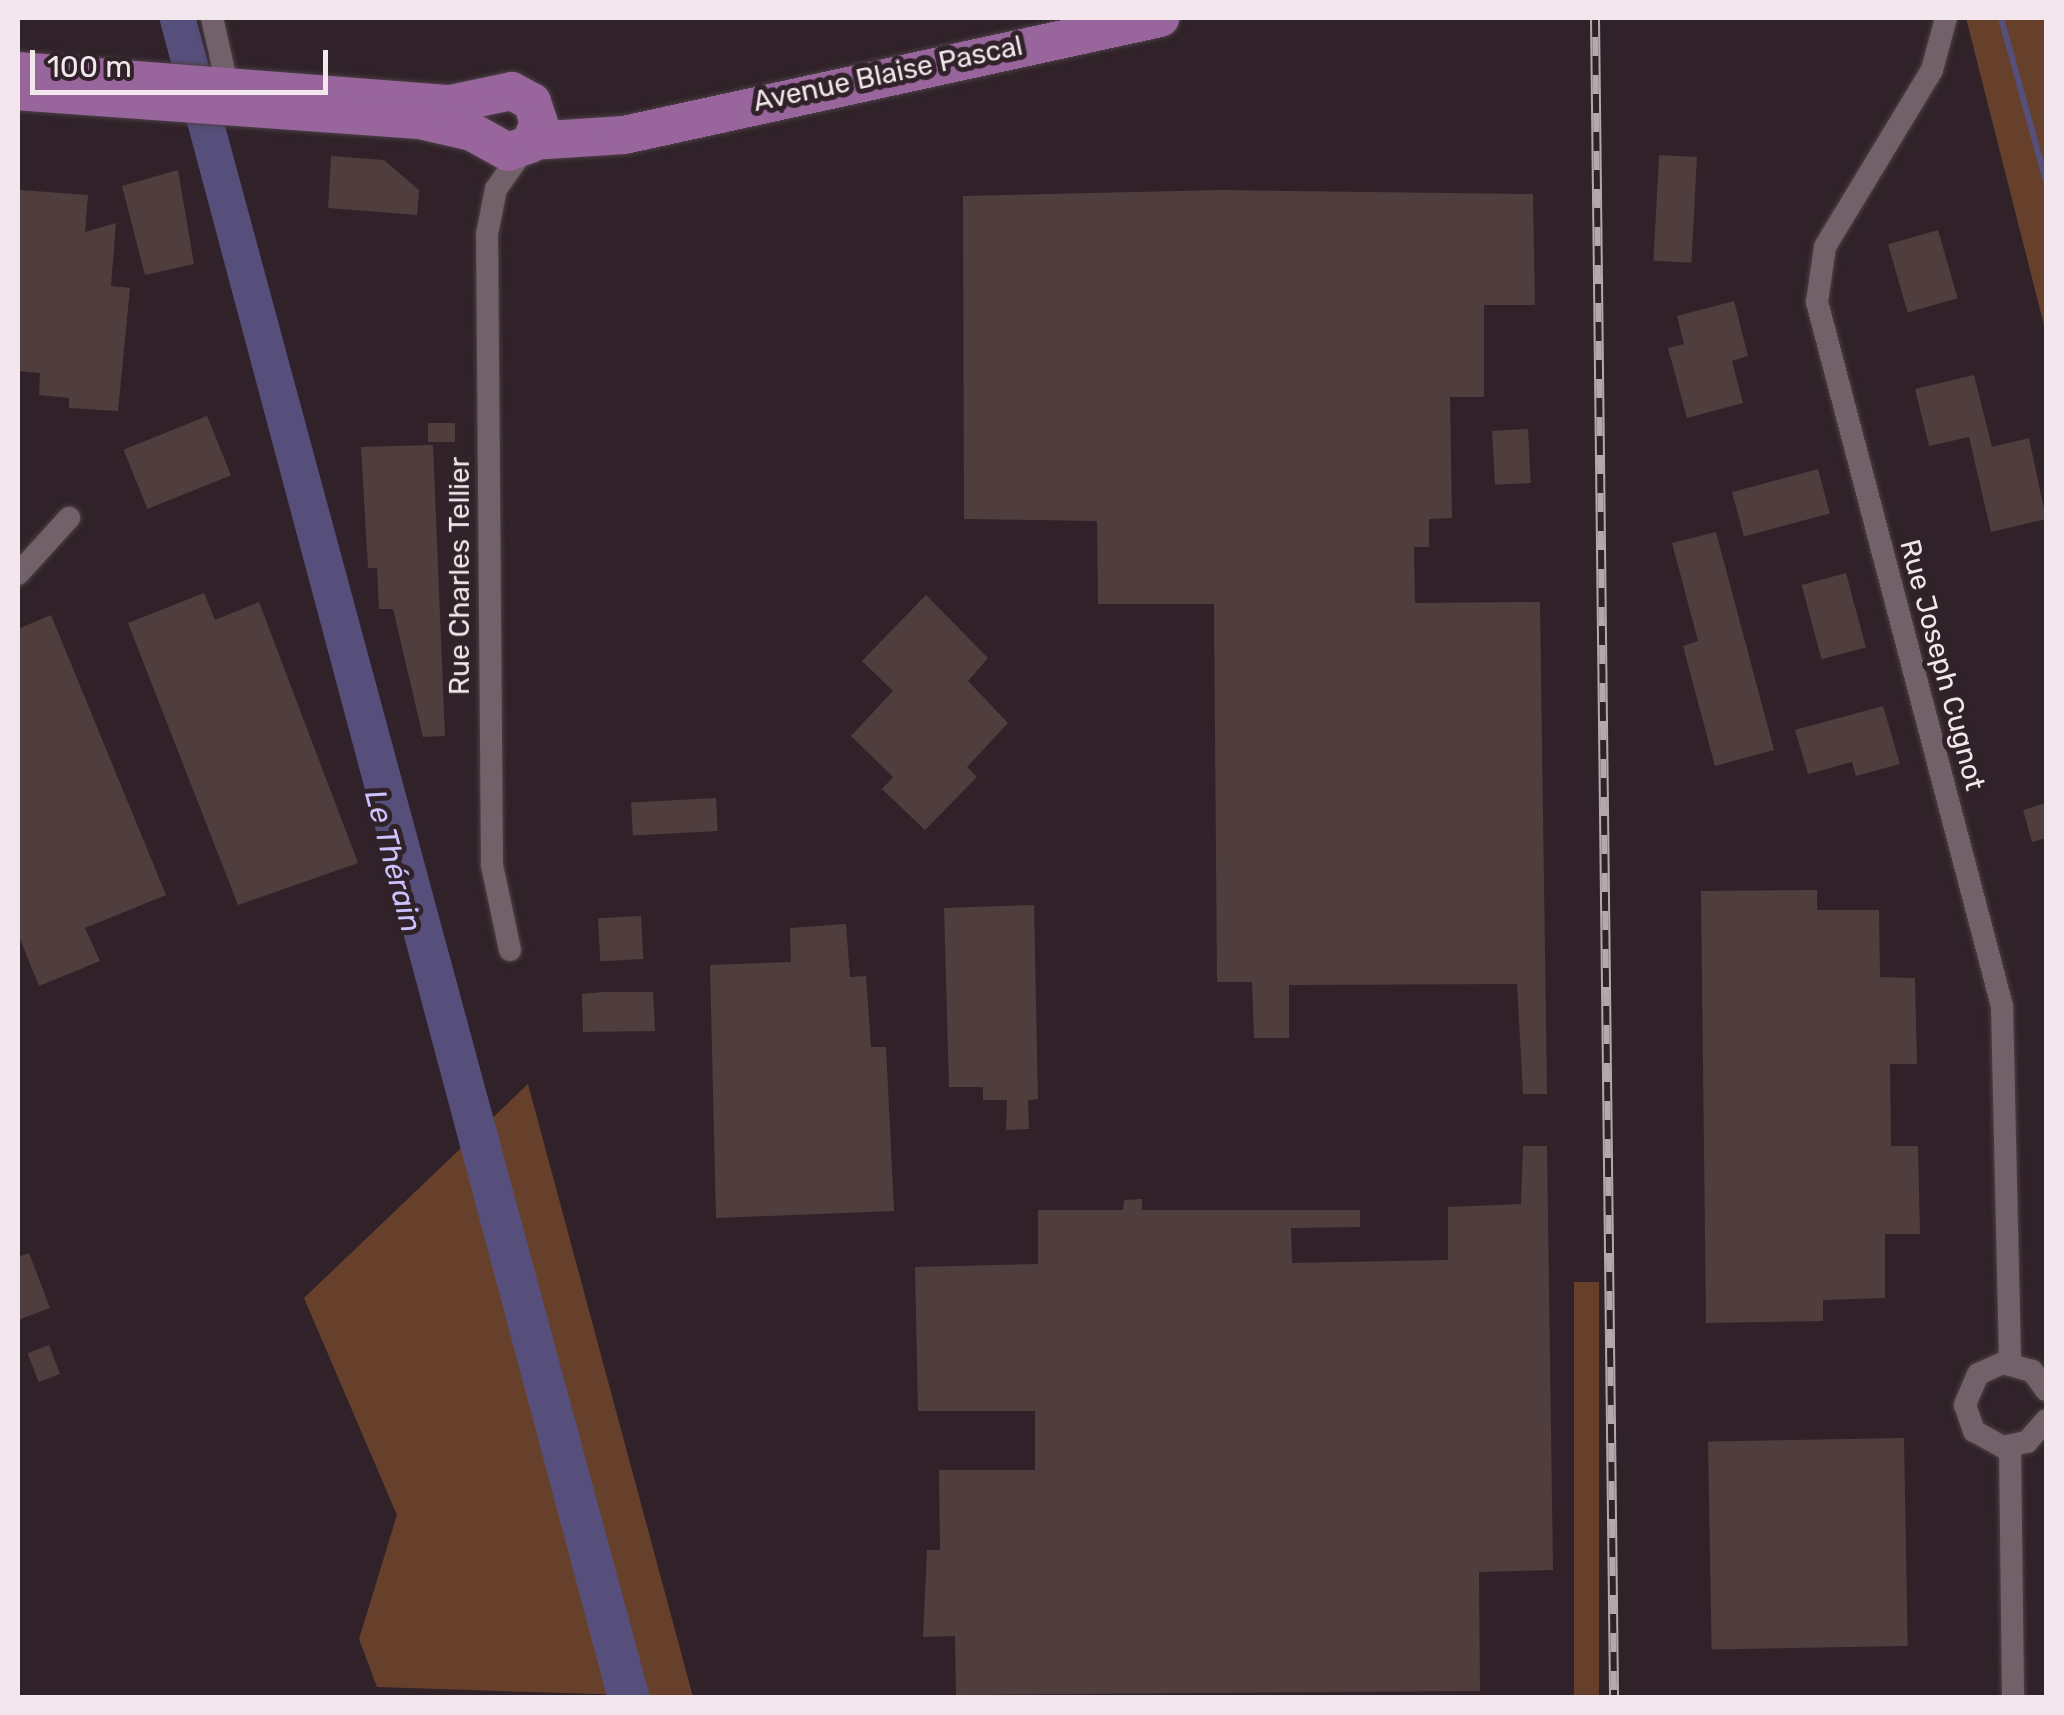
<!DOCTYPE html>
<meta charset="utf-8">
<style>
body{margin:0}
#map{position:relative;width:2064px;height:1715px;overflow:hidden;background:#312229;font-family:Rubik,sans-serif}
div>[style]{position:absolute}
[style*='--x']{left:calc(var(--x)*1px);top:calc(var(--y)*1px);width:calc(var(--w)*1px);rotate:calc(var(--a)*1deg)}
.green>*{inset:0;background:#67402c;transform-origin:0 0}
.water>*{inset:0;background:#564e7b}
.stream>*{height:6px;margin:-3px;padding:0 3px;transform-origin:3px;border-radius:3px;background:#564e7b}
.building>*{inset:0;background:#503e3e;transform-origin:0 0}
.roads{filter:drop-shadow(0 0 2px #4c4046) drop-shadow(0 0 2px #4c4046)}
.minor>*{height:22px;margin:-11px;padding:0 11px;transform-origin:11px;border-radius:11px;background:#736169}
.primary>*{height:38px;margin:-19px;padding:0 19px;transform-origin:19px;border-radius:19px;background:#98669d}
.rail>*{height:10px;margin-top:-5px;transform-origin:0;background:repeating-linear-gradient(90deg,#312229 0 19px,#b4a8ad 0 38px);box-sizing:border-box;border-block:2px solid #b4a8ad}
span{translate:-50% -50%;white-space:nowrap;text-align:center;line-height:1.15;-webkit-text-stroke:10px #312229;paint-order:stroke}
.street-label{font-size:28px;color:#f2e7ec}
.water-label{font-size:30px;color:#ccc3fe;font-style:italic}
.frame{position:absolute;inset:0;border:20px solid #f2e7ec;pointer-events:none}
.scale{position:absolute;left:30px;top:50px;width:298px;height:45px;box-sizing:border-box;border:5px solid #f2e7ec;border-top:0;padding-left:12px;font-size:30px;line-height:35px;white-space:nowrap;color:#f2e7ec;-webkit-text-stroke:8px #312229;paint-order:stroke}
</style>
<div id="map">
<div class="green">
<div style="clip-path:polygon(1966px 18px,2046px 18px,2046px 333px)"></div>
<div style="clip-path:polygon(528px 1084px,693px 1697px,377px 1687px,359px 1639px,397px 1515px,304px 1298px)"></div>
<div style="left:1574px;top:1282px;width:25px;height:415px"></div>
</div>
<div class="water">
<div style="clip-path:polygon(159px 18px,196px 18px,650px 1697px,607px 1697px)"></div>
</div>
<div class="stream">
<div style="--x:2001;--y:18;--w:169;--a:74.6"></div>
</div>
<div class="building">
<div style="left:1659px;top:155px;width:38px;height:106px;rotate:3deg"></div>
<div style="clip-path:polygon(331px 156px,384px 160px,419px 190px,417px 215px,328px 208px)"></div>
<div style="clip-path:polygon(178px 170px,194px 264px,145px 275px,122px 186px)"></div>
<div style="clip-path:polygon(20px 190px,88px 195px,85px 232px,116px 223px,111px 286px,130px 288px,118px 411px,69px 408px,69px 398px,39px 395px,40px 373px,18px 371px)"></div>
<div style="clip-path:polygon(1221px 190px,1533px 194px,1535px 305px,1484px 305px,1484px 397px,1450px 397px,1452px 518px,1429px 519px,1429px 547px,1414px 547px,1415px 603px,1540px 602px,1547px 1094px,1523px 1094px,1517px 984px,1289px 985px,1289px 1038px,1254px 1038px,1252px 982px,1217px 982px,1214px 604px,1098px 604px,1097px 521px,964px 519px,963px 196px)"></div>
<div style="left:1938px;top:230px;width:71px;height:52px;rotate:74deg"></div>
<div style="clip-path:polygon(1734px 301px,1748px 356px,1732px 361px,1743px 403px,1687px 418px,1668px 348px,1684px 344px,1677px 316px)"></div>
<div style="clip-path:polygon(1974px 375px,1992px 447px,2029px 438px,2046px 519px,1991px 532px,1969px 437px,1929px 446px,1915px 389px)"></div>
<div style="left:207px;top:416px;width:64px;height:90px;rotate:68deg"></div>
<div style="left:428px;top:423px;width:27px;height:19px"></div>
<div style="left:1528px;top:429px;width:54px;height:36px;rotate:87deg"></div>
<div style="clip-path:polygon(433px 445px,445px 736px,423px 737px,393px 609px,379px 609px,377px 568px,368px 568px,361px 447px)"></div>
<div style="left:1818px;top:469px;width:46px;height:89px;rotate:75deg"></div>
<div style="clip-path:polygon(1716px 532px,1774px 750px,1715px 766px,1683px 646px,1698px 641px,1672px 543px)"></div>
<div style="left:1846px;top:573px;width:77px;height:46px;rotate:75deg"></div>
<div style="clip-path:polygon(204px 593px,215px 620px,259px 602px,358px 863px,238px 905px,128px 623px)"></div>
<div style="clip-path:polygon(926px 595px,988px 658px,968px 681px,1008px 723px,967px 767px,977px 777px,925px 830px,882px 789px,893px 777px,851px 736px,893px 691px,862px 661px)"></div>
<div style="clip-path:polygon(51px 615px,166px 895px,85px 928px,100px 961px,39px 986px,18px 934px,18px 629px)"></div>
<div style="clip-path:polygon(1883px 706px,1900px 764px,1856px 776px,1852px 762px,1808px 774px,1795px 730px)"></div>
<div style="left:716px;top:798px;width:33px;height:85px;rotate:87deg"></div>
<div style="clip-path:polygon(2046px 803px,2046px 838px,2032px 842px,2023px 810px)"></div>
<div style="clip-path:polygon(1817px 890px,1817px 910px,1879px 910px,1880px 977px,1915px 978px,1917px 1064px,1890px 1064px,1891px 1146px,1918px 1146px,1920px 1234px,1885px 1234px,1885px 1298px,1823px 1300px,1823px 1321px,1706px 1323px,1701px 891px)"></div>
<div style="clip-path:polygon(1034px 905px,1038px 1099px,1028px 1100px,1029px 1129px,1006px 1130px,1007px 1100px,983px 1100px,983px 1087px,949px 1087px,944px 908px)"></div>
<div style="left:641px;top:916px;width:43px;height:43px;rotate:87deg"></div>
<div style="clip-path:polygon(846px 924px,850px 977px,866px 976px,871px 1047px,886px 1047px,894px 1211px,716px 1218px,710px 965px,791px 962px,790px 928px)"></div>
<div style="clip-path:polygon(602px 992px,653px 992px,655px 1031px,583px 1032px,582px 994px)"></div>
<div style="clip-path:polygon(1523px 1146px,1547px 1146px,1553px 1570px,1479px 1572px,1480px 1691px,956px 1695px,955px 1636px,923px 1637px,927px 1550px,940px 1550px,939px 1470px,1035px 1470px,1035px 1411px,918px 1411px,915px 1267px,1038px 1264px,1038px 1210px,1123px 1210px,1124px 1200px,1142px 1199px,1142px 1210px,1360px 1210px,1360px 1227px,1291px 1228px,1292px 1263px,1448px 1260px,1448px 1207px,1521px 1204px)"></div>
<div style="clip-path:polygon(29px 1253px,50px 1308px,18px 1320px,18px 1257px)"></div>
<div style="left:49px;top:1345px;width:31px;height:23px;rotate:69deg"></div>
<div style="left:1904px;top:1438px;width:208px;height:196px;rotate:89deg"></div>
</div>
<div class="roads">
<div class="minor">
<div style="--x:212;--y:18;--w:81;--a:77.2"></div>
<div style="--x:1946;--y:18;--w:54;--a:105.1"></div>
<div style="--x:1932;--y:70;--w:207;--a:121.2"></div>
<div style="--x:1825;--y:247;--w:56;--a:98.3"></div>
<div style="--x:1817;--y:302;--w:728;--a:75.28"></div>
<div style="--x:2002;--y:1006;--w:357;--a:88.7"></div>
<div style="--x:18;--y:574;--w:76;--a:-47.7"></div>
<div style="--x:510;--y:950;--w:87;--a:-102"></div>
<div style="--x:492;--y:865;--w:631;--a:-90.45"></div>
<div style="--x:487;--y:234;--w:46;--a:-78.7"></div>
<div style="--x:496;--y:189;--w:52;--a:-54.5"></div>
<div style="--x:2046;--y:1390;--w:24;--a:-126"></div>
<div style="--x:2032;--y:1371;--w:30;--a:-165"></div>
<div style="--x:2003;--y:1363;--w:27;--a:156"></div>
<div style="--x:1978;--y:1374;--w:34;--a:113"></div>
<div style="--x:1965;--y:1405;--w:28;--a:71"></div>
<div style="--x:1974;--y:1431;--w:33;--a:29"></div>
<div style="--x:2003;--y:1447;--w:25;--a:-12"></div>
<div style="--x:2027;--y:1442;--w:29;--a:-49"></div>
<div style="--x:2010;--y:1447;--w:251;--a:89.3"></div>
</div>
<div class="primary">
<div style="--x:18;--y:71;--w:433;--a:4.4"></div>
<div style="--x:450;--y:104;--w:63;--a:-11.8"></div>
<div style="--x:512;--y:91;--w:23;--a:29"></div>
<div style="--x:532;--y:102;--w:22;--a:72"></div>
<div style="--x:539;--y:123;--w:23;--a:113"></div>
<div style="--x:530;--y:144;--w:23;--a:160"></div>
<div style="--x:508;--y:152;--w:41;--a:-150.9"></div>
<div style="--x:472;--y:132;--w:54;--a:-167.2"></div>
<div style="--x:419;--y:120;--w:402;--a:-175.9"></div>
<div style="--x:532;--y:141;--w:92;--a:-3.7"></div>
<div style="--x:624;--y:135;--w:549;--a:-12.31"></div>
</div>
</div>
<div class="rail">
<div style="--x:1595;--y:18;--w:1680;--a:89.35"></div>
</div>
<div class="street-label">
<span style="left:888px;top:74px;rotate:-12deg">Avenue Blaise Pascal</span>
<span style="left:460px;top:576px;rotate:-90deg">Rue Charles Tellier</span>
<span style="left:1942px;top:665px;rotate:75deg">Rue Joseph Cugnot</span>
</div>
<div class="water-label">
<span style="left:393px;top:861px;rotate:75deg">Le Thérain</span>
</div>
<div class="frame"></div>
<div class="scale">100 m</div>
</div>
